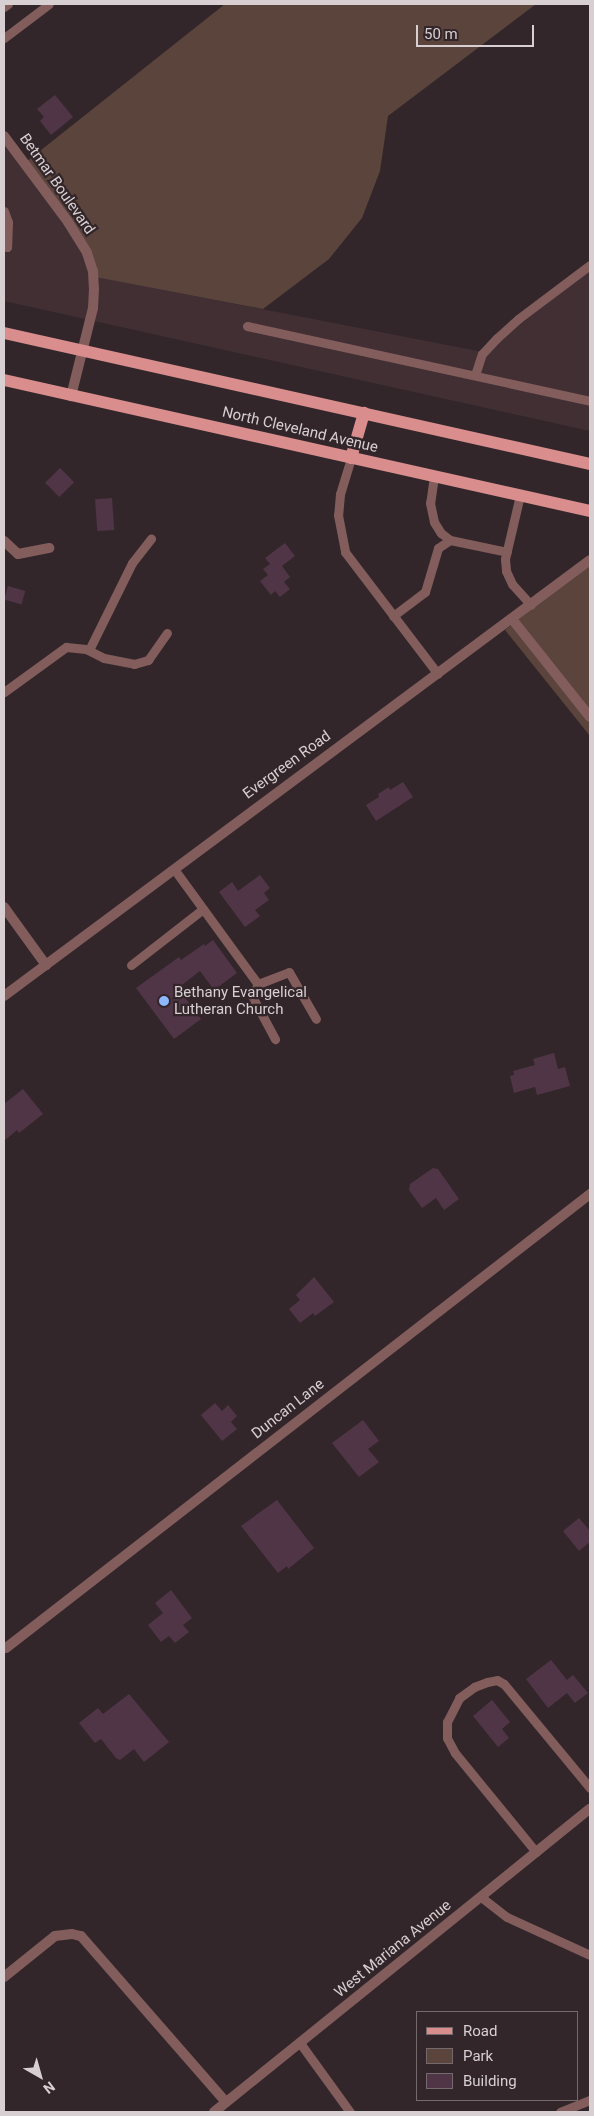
<!DOCTYPE html>
<style>
body{margin:0}
#map{position:relative;width:594px;height:2116px;overflow:hidden;background:#32262a;font-family:Roboto,sans-serif}
div>[style]{position:absolute}
[style*='--x']{left:calc(var(--x)*1px);top:calc(var(--y)*1px);width:calc(var(--w)*1px);rotate:calc(var(--a)*1deg)}
.built>*{inset:0;background:#412f34}
.green>*{inset:0;background:#5a443c}
.building>*{inset:0;background:#503547;transform-origin:0 0}
.lane>*{height:9px;margin:-4.5px;padding:0 4.5px;transform-origin:4.5px;border-radius:4.5px;background:#825d5c}
.street>*{height:10px;margin:-5px;padding:0 5px;transform-origin:5px;border-radius:5px;background:#825d5c}
.primary>*{height:12px;margin:-6px;padding:0 6px;transform-origin:6px;border-radius:6px;background:#d98e8d}
.dots>*{width:14px;height:14px;translate:-50% -50%;box-sizing:border-box;border:2px solid #32262a;border-radius:50%}
span{translate:-50% -50%;white-space:nowrap;text-align:center;line-height:1.15;-webkit-text-stroke:4.5px #32262a;paint-order:stroke}
.street-label{font-size:15px;color:#d7cfd1}
.poi-label{font-size:15px;color:#d7cfd1}
.left{translate:0 -50%;text-align:left}
.frame{position:absolute;inset:0;border:5px solid #d7cfd1;pointer-events:none}
.legend{position:absolute;left:416px;top:2011px;width:162px;height:90px;box-sizing:border-box;background:#32262a;border:1px solid #746a6d;margin:0;padding:6px 9px;list-style:none;font-size:15px;color:#d7cfd1}
.legend li{display:flex;align-items:center;gap:10px;height:25px}
.legend b{width:25px;border:1px solid #746a6d}
.north{position:absolute;left:15px;top:2051px;width:50px;height:50px;-webkit-text-stroke:4px #32262a;paint-order:stroke;rotate:142deg;font-size:14px;font-weight:700;line-height:20px;text-align:center;color:#d7cfd1}
.north::after{content:'';display:block;margin:auto;width:18px;height:22px;background:#d7cfd1;clip-path:polygon(50% 0,100% 100%,50% 72%,0 100%)}
.scale{position:absolute;left:416px;top:25px;width:118px;height:22px;box-sizing:border-box;border:2px solid #d7cfd1;border-top:0;padding-left:6px;font-size:15px;line-height:18px;white-space:nowrap;color:#d7cfd1;-webkit-text-stroke:4px #32262a;paint-order:stroke}
</style>
<div id="map">
<div class="built">
<div style="clip-path:polygon(4px 132px,79px 236px,91px 276px,483px 352px,590px 268px,590px 431px,4px 301px)"></div>
</div>
<div class="green">
<div style="clip-path:polygon(225px 4px,536px 4px,388px 116px,380px 171px,362px 218px,329px 259px,263px 309px,90px 276px,79px 236px,26px 162px)"></div>
<div style="clip-path:polygon(586px 566px,590px 567px,590px 736px,505px 630px)"></div>
</div>
<div class="building">
<div style="clip-path:polygon(55px 95px,73px 117px,51px 135px,40px 121px,44px 117px,37px 109px)"></div>
<div style="left:60px;top:468px;width:20px;height:21px;rotate:45deg"></div>
<div style="left:112px;top:498px;width:32px;height:17px;rotate:86deg"></div>
<div style="clip-path:polygon(285px 543px,295px 556px,282px 566px,290px 577px,284px 582px,290px 589px,280px 597px,275px 591px,271px 595px,260px 581px,268px 575px,263px 569px,270px 564px,265px 558px)"></div>
<div style="left:8px;top:586px;width:18px;height:14px;rotate:16deg"></div>
<div style="clip-path:polygon(403px 782px,413px 797px,376px 821px,366px 805px,379px 797px,378px 794px,389px 787px,390px 790px)"></div>
<div style="clip-path:polygon(260px 875px,270px 888px,264px 893px,269px 900px,255px 910px,260px 916px,245px 927px,219px 892px,232px 882px,238px 891px)"></div>
<div style="clip-path:polygon(213px 940px,237px 973px,214px 990px,200px 971px,178px 988px,201px 1019px,174px 1039px,136px 988px,179px 957px,181px 960px,204px 944px,205px 946px)"></div>
<div style="clip-path:polygon(554px 1053px,558px 1069px,565px 1067px,570px 1086px,537px 1095px,535px 1087px,514px 1093px,510px 1076px,514px 1075px,513px 1071px,535px 1065px,533px 1059px)"></div>
<div style="clip-path:polygon(23px 1089px,43px 1114px,19px 1133px,17px 1130px,4px 1141px,4px 1104px)"></div>
<div style="clip-path:polygon(433px 1168px,438px 1169px,459px 1199px,444px 1210px,436px 1198px,422px 1208px,409px 1190px,410px 1184px)"></div>
<div style="clip-path:polygon(314px 1277px,334px 1302px,315px 1316px,313px 1313px,300px 1323px,289px 1309px,300px 1300px,296px 1295px)"></div>
<div style="clip-path:polygon(215px 1403px,222px 1411px,228px 1405px,237px 1416px,231px 1422px,237px 1429px,222px 1441px,201px 1415px)"></div>
<div style="clip-path:polygon(363px 1420px,379px 1441px,368px 1449px,379px 1462px,359px 1477px,332px 1443px)"></div>
<div style="clip-path:polygon(277px 1500px,314px 1548px,288px 1569px,287px 1566px,278px 1573px,241px 1526px)"></div>
<div style="clip-path:polygon(579px 1518px,590px 1531px,590px 1542px,579px 1551px,563px 1531px)"></div>
<div style="clip-path:polygon(171px 1590px,192px 1618px,183px 1625px,189px 1632px,175px 1643px,169px 1636px,161px 1642px,148px 1625px,163px 1613px,155px 1603px)"></div>
<div style="clip-path:polygon(551px 1660px,567px 1680px,573px 1675px,588px 1693px,575px 1703px,567px 1693px,548px 1708px,526px 1679px)"></div>
<div style="clip-path:polygon(129px 1694px,169px 1742px,144px 1762px,134px 1749px,120px 1760px,116px 1758px,101px 1739px,95px 1743px,79px 1723px,98px 1708px,103px 1714px)"></div>
<div style="clip-path:polygon(492px 1700px,510px 1722px,502px 1729px,509px 1738px,498px 1747px,473px 1716px)"></div>
</div>
<div class="lane">
<div style="--x:4;--y:7;--w:5;--a:-37"></div>
<div style="--x:4;--y:38;--w:56;--a:-37.1"></div>
<div style="--x:4;--y:211;--w:12;--a:70"></div>
<div style="--x:8;--y:222;--w:25;--a:92"></div>
<div style="--x:7;--y:247;--w:3;--a:-162"></div>
<div style="--x:247;--y:326;--w:351;--a:12.3"></div>
<div style="--x:475;--y:375;--w:22;--a:-72"></div>
<div style="--x:482;--y:354;--w:22;--a:-47"></div>
<div style="--x:497;--y:338;--w:28;--a:-42"></div>
<div style="--x:518;--y:319;--w:90;--a:-36.9"></div>
<div style="--x:351;--y:458;--w:38;--a:107"></div>
<div style="--x:340;--y:494;--w:21;--a:95"></div>
<div style="--x:338;--y:515;--w:38;--a:79"></div>
<div style="--x:345;--y:552;--w:153;--a:52.7"></div>
<div style="--x:434;--y:476;--w:27;--a:98"></div>
<div style="--x:430;--y:503;--w:19;--a:78"></div>
<div style="--x:434;--y:522;--w:13;--a:58"></div>
<div style="--x:441;--y:533;--w:11;--a:38"></div>
<div style="--x:450;--y:540;--w:58;--a:11.9"></div>
<div style="--x:520;--y:495;--w:66;--a:103.2"></div>
<div style="--x:505;--y:559;--w:12;--a:85"></div>
<div style="--x:506;--y:571;--w:14;--a:65"></div>
<div style="--x:512;--y:584;--w:28;--a:48"></div>
<div style="--x:393;--y:616;--w:40;--a:-37"></div>
<div style="--x:425;--y:592;--w:46;--a:-73.5"></div>
<div style="--x:438;--y:548;--w:14;--a:-34"></div>
<div style="--x:89;--y:650;--w:97;--a:-63.7"></div>
<div style="--x:132;--y:563;--w:31;--a:-52"></div>
<div style="--x:4;--y:692;--w:77;--a:-36"></div>
<div style="--x:66;--y:647;--w:20;--a:6"></div>
<div style="--x:86;--y:649;--w:20;--a:27"></div>
<div style="--x:104;--y:658;--w:31;--a:11"></div>
<div style="--x:134;--y:664;--w:15;--a:-16"></div>
<div style="--x:148;--y:660;--w:33;--a:-55"></div>
<div style="--x:174;--y:869;--w:142;--a:53.9"></div>
<div style="--x:258;--y:984;--w:33;--a:-21"></div>
<div style="--x:289;--y:972;--w:54;--a:60.1"></div>
<div style="--x:131;--y:965;--w:91;--a:-37.9"></div>
<div style="--x:258;--y:984;--w:13;--a:117"></div>
<div style="--x:252;--y:996;--w:49;--a:61.9"></div>
<div style="--x:536;--y:1852;--w:128;--a:-129.3"></div>
<div style="--x:455;--y:1753;--w:17;--a:-118"></div>
<div style="--x:447;--y:1738;--w:16;--a:-90"></div>
<div style="--x:447;--y:1722;--w:27;--a:-63"></div>
<div style="--x:459;--y:1698;--w:19;--a:-36"></div>
<div style="--x:474;--y:1687;--w:14;--a:-21"></div>
<div style="--x:487;--y:1682;--w:10;--a:-11"></div>
<div style="--x:497;--y:1680;--w:8;--a:30"></div>
<div style="--x:504;--y:1684;--w:135;--a:50.4"></div>
<div style="--x:481;--y:1897;--w:33;--a:38"></div>
<div style="--x:507;--y:1917;--w:91;--a:24.6"></div>
<div style="--x:300;--y:2043;--w:85;--a:54.1"></div>
<div style="--x:560;--y:2112;--w:32;--a:-22"></div>
</div>
<div class="street">
<div style="--x:4;--y:136;--w:107;--a:53.3"></div>
<div style="--x:68;--y:222;--w:36;--a:58"></div>
<div style="--x:87;--y:253;--w:19;--a:72"></div>
<div style="--x:93;--y:271;--w:18;--a:87"></div>
<div style="--x:94;--y:289;--w:19;--a:93"></div>
<div style="--x:93;--y:308;--w:91;--a:104"></div>
<div style="--x:4;--y:541;--w:19;--a:43"></div>
<div style="--x:18;--y:554;--w:32;--a:-11"></div>
<div style="--x:512;--y:619;--w:125;--a:51.5"></div>
<div style="--x:4;--y:907;--w:72;--a:54.1"></div>
<div style="--x:4;--y:996;--w:730;--a:-36.65"></div>
<div style="--x:6;--y:1648;--w:740;--a:-37.86"></div>
<div style="--x:4;--y:1977;--w:65;--a:-38.8"></div>
<div style="--x:55;--y:1936;--w:17;--a:-7"></div>
<div style="--x:72;--y:1934;--w:9;--a:13"></div>
<div style="--x:81;--y:1936;--w:220;--a:48.9"></div>
<div style="--x:214;--y:2112;--w:483;--a:-38.9"></div>
</div>
<div class="primary">
<div style="--x:4;--y:333;--w:600;--a:12.6"></div>
<div style="--x:4;--y:380;--w:600;--a:12.6"></div>
<div style="--x:351;--y:458;--w:47;--a:-73.9"></div>
</div>
<div class="dots">
<div style="left:164px;top:1001px;background:#8eb8fd"></div>
</div>
<div class="street-label">
<span style="left:57px;top:184px;rotate:55deg">Betmar Boulevard</span>
<span style="left:300px;top:430px;rotate:13deg">North Cleveland Avenue</span>
<span style="left:287px;top:765px;rotate:-36deg">Evergreen Road</span>
<span style="left:288px;top:1409px;rotate:-38deg">Duncan Lane</span>
<span style="left:393px;top:1949px;rotate:-39deg">West Mariana Avenue</span>
</div>
<div class="poi-label">
<span class="left" style="left:174px;top:1001px">Bethany Evangelical<br>Lutheran Church</span>
</div>
<div class="frame"></div>
<ul class="legend">
<li><b style="height:6px;background:#d98e8d"></b>Road</li>
<li><b style="height:14px;background:#5a443c"></b>Park</li>
<li><b style="height:14px;background:#503547"></b>Building</li>
</ul>
<div class="north">N</div>
<div class="scale">50 m</div>
</div>
